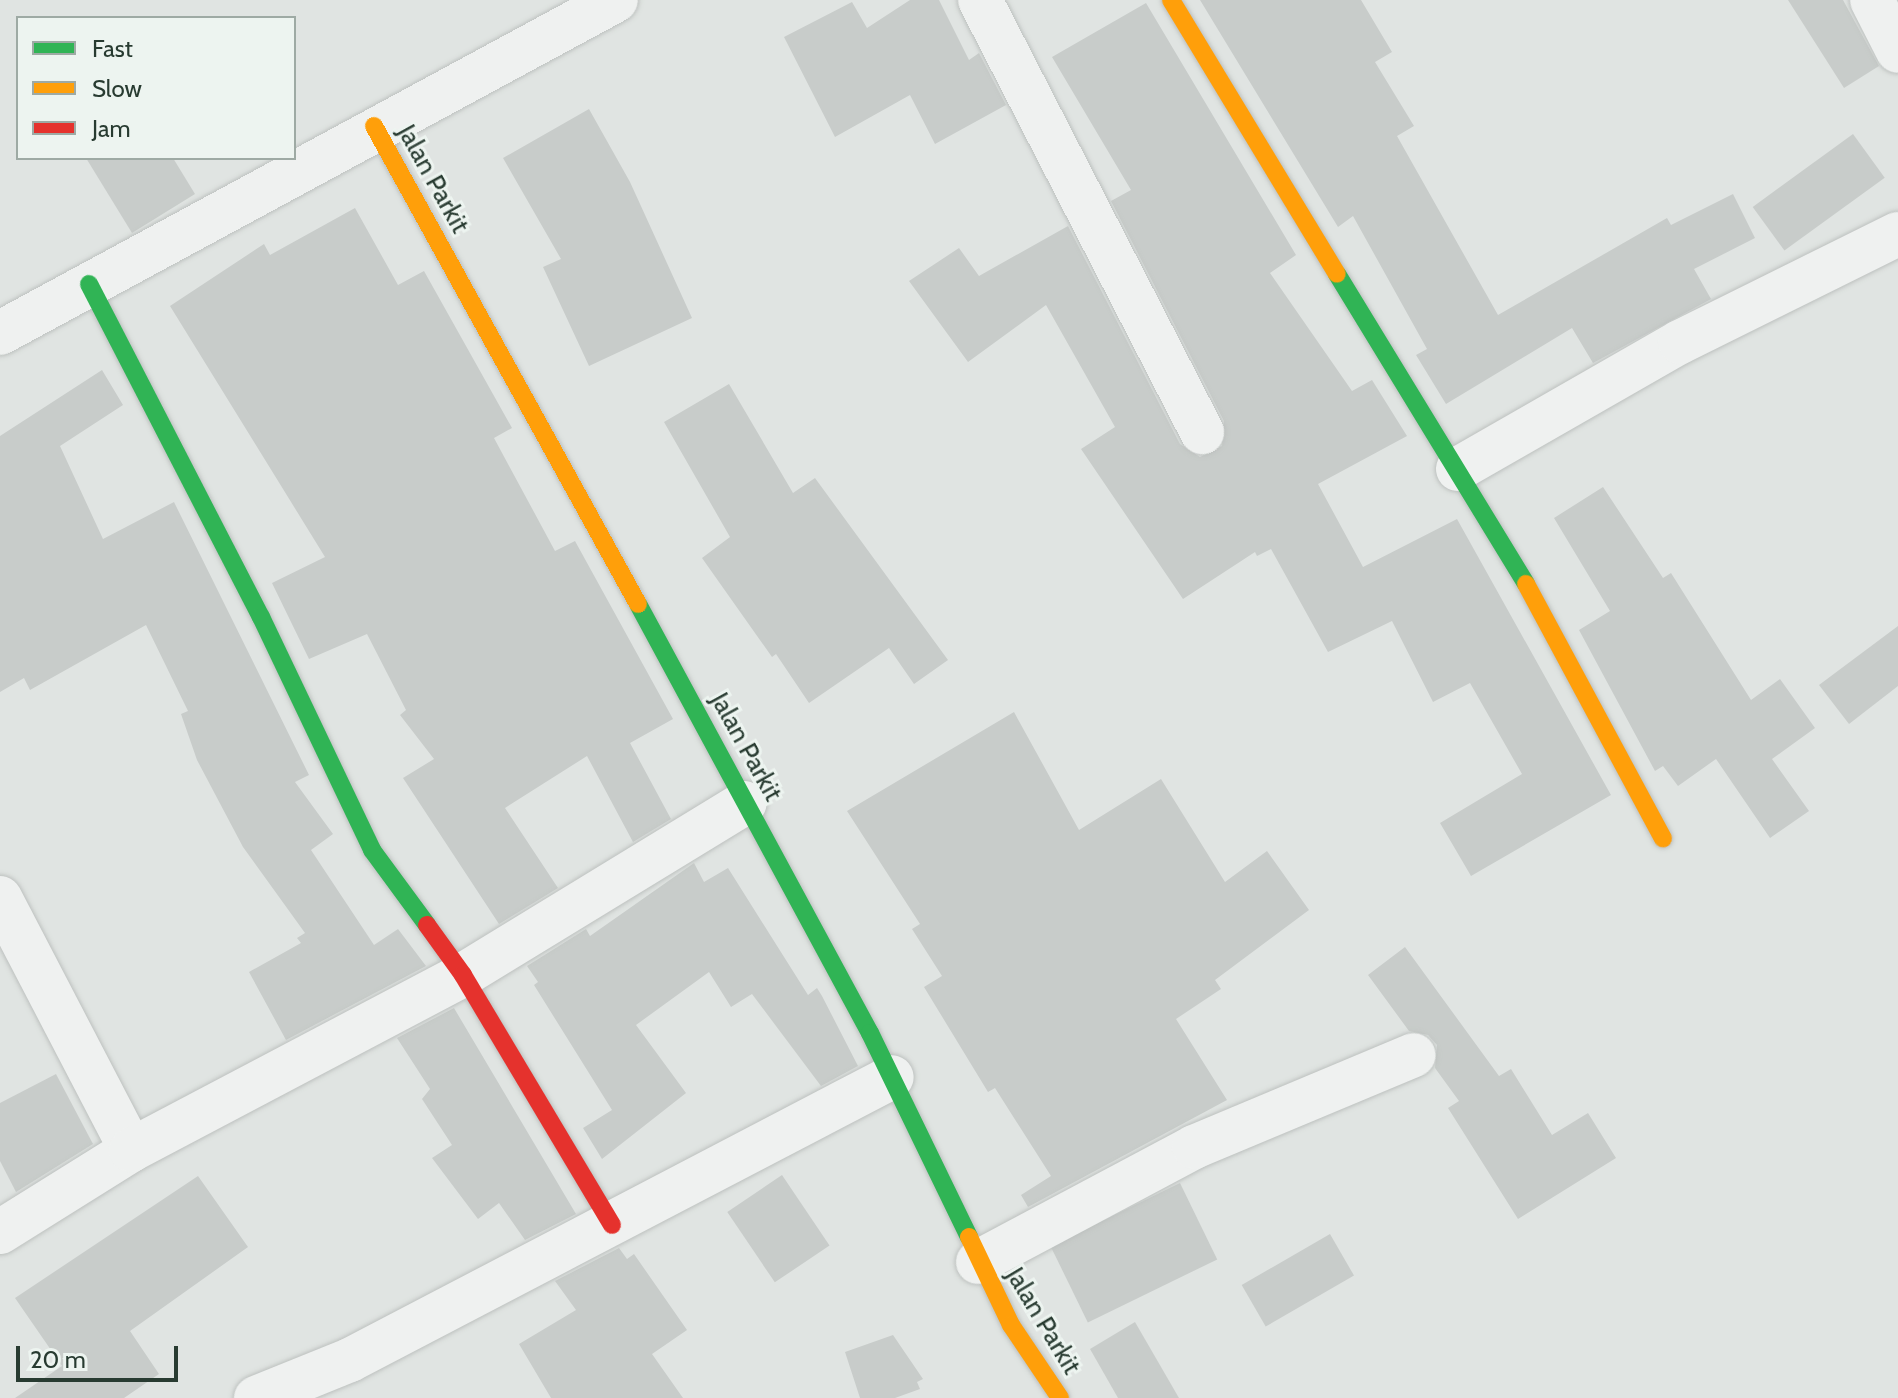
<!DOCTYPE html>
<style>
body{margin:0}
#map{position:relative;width:1898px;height:1398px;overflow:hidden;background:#e0e4e2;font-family:Cabin,sans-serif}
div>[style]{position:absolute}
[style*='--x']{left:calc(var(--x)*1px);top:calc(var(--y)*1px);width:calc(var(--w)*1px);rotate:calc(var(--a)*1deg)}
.building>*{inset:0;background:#c8ccca;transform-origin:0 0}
.roads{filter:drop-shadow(0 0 2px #bdc1bf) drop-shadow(0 0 2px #bdc1bf)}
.street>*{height:44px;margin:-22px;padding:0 22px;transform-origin:22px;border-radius:22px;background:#eff1f0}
.fast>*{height:18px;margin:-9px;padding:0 9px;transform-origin:9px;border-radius:9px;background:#30b455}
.slow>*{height:18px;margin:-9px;padding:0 9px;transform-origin:9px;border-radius:9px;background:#ff9f0a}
.jam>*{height:18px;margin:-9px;padding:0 9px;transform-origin:9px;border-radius:9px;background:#e5322d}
span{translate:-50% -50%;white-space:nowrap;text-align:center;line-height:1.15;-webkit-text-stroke:6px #edf4f0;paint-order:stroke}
.street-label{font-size:26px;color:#283b31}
.legend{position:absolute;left:16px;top:16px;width:280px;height:144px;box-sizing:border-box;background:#edf4f0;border:2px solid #9eaaa4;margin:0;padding:10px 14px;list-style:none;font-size:24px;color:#283b31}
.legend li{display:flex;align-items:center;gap:16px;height:40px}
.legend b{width:40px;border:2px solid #9eaaa4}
.scale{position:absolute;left:16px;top:1346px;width:162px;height:36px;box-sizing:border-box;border:4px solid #283b31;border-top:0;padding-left:10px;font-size:24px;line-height:28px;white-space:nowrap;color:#283b31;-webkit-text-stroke:6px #edf4f0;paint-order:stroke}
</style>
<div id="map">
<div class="building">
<div style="clip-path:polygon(910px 0,939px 0,969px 60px,979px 53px,1006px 105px,935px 144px,910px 95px,835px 137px,784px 37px,852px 2px,867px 28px)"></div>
<div style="clip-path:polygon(1200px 0,1361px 0,1392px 52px,1375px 62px,1414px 126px,1397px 136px,1498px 315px,1667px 218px,1671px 225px,1733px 194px,1755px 238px,1694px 269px,1711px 299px,1593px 363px,1572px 328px,1446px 404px,1416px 355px,1427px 349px,1353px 216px,1338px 227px)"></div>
<div style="clip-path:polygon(1788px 0,1843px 0,1879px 66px,1844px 88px)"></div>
<div style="clip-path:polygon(1146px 3px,1296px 255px,1270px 273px,1352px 391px,1372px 380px,1407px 436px,1318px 484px,1363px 567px,1457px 519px,1611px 795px,1471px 876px,1440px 823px,1522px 774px,1470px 683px,1433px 702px,1392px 621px,1328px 652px,1271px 549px,1257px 556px,1255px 552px,1183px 599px,1081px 449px,1115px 427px,1046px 305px,968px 362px,909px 281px,959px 248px,979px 276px,1068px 226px,1180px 444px,1200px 457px,1222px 446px,1224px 421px,1111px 201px,1131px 190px,1052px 57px)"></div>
<div style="clip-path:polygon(589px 109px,630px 182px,692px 318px,589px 366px,543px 267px,561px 259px,503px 158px)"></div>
<div style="left:1853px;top:134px;width:54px;height:124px;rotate:54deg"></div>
<div style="clip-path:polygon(86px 158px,173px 158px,195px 194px,132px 233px)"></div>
<div style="clip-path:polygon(355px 208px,398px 285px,424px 271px,512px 428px,494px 438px,555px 551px,575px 541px,673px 719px,630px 743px,671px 819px,633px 842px,587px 756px,505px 808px,558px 888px,499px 924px,403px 778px,434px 759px,400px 715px,406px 710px,367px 634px,309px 659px,272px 583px,325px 557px,170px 306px,264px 244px,270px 255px)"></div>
<div style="clip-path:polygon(102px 370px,123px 405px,60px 446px,103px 539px,174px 502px,309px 775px,295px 782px,333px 834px,311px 850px,374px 945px,398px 929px,426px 966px,286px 1040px,249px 972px,301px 943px,297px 938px,305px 933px,243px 847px,197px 760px,181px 714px,188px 711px,146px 625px,30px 690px,24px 678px,0 692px,0 436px)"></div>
<div style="clip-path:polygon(729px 384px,793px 493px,815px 478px,948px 660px,914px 684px,889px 648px,809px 703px,776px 654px,772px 657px,702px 558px,730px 537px,664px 422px)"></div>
<div style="clip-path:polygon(1603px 487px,1663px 578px,1671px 573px,1751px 700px,1780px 679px,1815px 728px,1772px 759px,1809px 811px,1770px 838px,1716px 759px,1678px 786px,1663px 766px,1655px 771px,1579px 630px,1610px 611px,1554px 518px)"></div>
<div style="clip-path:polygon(1898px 626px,1898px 686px,1849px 724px,1819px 685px)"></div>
<div style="clip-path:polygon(1014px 712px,1079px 830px,1161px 779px,1225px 882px,1267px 851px,1309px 910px,1215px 980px,1221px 989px,1176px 1019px,1227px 1100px,1028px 1207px,1021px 1195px,1051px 1176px,995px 1088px,988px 1092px,924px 987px,942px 976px,912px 929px,920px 924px,847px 811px)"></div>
<div style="clip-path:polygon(694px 863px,704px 882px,728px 868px,808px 995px,817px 988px,822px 996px,858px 1066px,821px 1086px,752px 994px,731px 1007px,709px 972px,636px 1025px,686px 1093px,602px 1159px,583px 1128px,612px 1110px,534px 985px,538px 982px,527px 966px,586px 929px,590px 936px)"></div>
<div style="clip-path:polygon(1405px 947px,1499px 1076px,1511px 1069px,1552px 1135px,1588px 1113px,1616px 1158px,1518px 1219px,1448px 1108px,1459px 1101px,1435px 1068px,1437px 1045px,1428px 1035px,1409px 1031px,1368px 975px)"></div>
<div style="clip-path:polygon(454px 1008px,576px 1214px,525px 1240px,499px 1203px,478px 1219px,432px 1158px,452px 1145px,422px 1099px,430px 1089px,397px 1038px)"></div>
<div style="clip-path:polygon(56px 1074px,93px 1144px,16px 1192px,0 1161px,0 1103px)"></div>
<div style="left:782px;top:1175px;width:85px;height:66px;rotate:56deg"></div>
<div style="clip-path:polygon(198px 1176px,248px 1247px,130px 1331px,159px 1374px,124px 1398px,15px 1398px,62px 1366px,15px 1298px)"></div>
<div style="left:1180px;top:1183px;width:85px;height:144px;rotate:64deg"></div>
<div style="left:1330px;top:1234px;width:48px;height:102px;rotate:60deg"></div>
<div style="clip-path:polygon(619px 1248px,627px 1259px,634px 1254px,687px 1330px,652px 1354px,683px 1398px,551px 1398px,519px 1344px,576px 1310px,555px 1281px)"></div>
<div style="clip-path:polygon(1135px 1322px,1179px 1398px,1118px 1398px,1090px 1349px)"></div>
<div style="clip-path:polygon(893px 1335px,923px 1379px,917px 1382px,920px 1389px,895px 1398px,860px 1398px,845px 1352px)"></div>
</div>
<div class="roads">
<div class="street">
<div style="--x:980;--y:0;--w:486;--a:62.8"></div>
<div style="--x:1872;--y:0;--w:57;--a:63"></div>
<div style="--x:0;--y:333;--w:700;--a:-28.39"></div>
<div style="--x:1458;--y:469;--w:256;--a:-29.8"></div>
<div style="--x:1680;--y:342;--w:243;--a:-26.4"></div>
<div style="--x:0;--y:898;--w:284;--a:62.5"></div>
<div style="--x:0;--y:1232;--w:155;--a:-32"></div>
<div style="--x:131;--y:1150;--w:375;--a:-27.8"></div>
<div style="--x:463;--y:975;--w:330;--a:-31.4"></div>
<div style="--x:978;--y:1262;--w:245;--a:-28"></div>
<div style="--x:1194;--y:1147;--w:238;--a:-22.7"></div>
<div style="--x:256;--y:1398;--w:101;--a:-22"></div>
<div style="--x:350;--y:1360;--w:611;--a:-27.57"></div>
</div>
<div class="fast">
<div style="--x:1337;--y:274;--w:363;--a:58.6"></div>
<div style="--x:89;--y:284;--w:375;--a:62.7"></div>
<div style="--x:261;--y:617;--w:258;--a:64.5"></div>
<div style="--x:372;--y:850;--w:93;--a:53.7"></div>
<div style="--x:638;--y:604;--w:488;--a:61.6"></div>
<div style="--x:870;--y:1033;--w:227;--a:64.1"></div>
</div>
<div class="slow">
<div style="--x:1171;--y:0;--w:320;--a:58.8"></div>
<div style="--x:374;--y:126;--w:546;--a:61.09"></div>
<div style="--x:1526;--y:584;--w:289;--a:61.7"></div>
<div style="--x:969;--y:1237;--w:98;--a:64.5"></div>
<div style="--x:1011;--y:1325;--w:88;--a:56.1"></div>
</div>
<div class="jam">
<div style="--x:427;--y:925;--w:62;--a:54.2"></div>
<div style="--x:463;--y:975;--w:291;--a:59.2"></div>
</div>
</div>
<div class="street-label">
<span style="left:433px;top:179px;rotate:61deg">Jalan Parkit</span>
<span style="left:746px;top:747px;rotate:61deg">Jalan Parkit</span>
<span style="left:1043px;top:1321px;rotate:59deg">Jalan Parkit</span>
</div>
<ul class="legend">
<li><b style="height:10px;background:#30b455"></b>Fast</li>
<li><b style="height:10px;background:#ff9f0a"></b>Slow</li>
<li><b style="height:10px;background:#e5322d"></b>Jam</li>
</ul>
<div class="scale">20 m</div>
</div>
